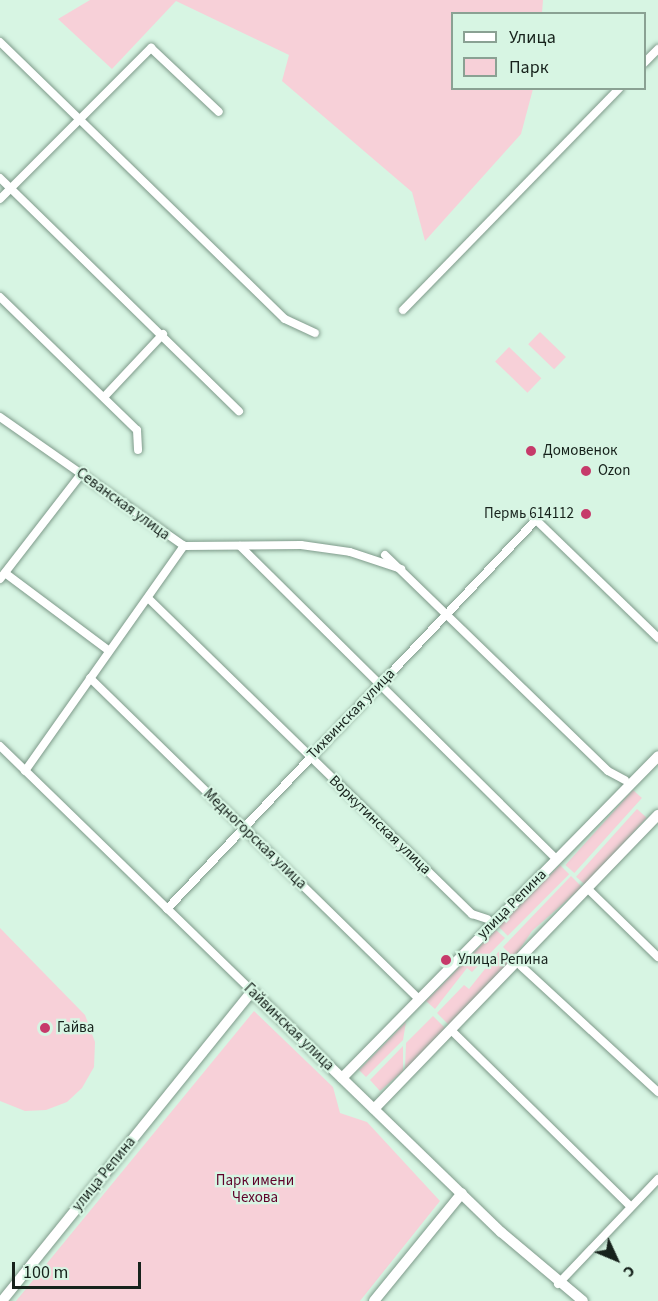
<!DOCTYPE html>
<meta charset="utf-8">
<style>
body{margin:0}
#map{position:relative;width:658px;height:1301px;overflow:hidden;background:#d7f5e3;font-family:"Source Sans 3",sans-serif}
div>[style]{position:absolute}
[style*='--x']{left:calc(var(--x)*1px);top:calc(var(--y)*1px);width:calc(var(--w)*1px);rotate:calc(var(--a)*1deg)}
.green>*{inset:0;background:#f7d0d8;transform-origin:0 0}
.roads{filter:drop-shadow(0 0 2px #7e9a8a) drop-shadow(0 0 2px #7e9a8a)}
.street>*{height:8px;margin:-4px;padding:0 4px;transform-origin:4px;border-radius:4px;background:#fff}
.secondary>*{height:10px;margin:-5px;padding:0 5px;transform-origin:5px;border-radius:5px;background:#fff}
.dots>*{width:16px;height:16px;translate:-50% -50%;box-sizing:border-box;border:3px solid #d7f5e3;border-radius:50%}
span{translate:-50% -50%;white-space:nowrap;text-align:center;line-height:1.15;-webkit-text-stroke:4.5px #d7f5e3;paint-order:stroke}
.poi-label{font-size:15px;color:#17221c}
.left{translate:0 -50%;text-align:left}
.right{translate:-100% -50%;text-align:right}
.street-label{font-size:15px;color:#17221c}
.park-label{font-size:15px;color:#5f022a}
.legend{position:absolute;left:451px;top:12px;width:195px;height:78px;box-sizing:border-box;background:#d7f5e3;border:2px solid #8aa193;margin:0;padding:8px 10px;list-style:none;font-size:18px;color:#17221c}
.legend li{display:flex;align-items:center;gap:12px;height:30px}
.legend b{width:30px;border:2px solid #8aa193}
.north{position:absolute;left:586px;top:1229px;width:60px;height:60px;-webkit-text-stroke:4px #d7f5e3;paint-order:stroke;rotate:134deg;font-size:16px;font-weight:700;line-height:24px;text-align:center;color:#17221c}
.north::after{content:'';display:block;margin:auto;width:21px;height:27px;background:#17221c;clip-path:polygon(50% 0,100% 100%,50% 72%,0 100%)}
.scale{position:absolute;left:12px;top:1262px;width:129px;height:27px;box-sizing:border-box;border:3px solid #17221c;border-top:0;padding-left:8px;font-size:18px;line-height:21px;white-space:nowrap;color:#17221c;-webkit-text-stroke:4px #d7f5e3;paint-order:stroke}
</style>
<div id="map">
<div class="green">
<div style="clip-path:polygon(90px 0,543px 0,542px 13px,452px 14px,452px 88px,533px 89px,521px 134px,425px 241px,412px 192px,282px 81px,289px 55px,176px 1px,112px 69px,58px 19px)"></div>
<div style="left:540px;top:332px;width:36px;height:17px;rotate:44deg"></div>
<div style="left:509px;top:347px;width:45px;height:20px;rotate:44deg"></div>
<div style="left:633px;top:790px;width:12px;height:101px;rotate:42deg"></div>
<div style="left:637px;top:809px;width:13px;height:91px;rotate:42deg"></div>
<div style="left:560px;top:865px;width:13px;height:87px;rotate:45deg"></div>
<div style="clip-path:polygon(571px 876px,582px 887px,532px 931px,514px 958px,503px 947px)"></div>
<div style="clip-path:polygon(0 928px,85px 1015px,95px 1042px,94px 1067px,82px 1088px,67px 1102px,46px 1110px,25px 1111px,0 1101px)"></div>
<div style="clip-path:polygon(496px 930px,505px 938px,472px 972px,467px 968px,435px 1009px,426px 1001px)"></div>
<div style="clip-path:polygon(500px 950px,511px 960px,449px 1025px,437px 1013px,464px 985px,469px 989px)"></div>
<div style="clip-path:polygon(254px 1011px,333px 1087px,340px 1113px,367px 1122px,440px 1201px,360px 1301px,16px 1301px)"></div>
<div style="clip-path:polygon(433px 1016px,445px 1028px,405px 1070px,406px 1043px)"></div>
<div style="clip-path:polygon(406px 1022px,403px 1040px,366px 1077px,359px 1070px)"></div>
<div style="clip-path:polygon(403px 1046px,403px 1071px,380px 1091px,370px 1080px)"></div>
</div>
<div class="roads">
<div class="street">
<div style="--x:0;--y:42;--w:397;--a:44.2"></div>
<div style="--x:285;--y:319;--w:33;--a:25"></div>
<div style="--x:644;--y:63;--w:20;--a:-45"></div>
<div style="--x:0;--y:178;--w:334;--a:44.3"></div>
<div style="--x:0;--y:199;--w:214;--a:-45"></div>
<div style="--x:151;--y:48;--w:93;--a:43.3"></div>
<div style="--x:0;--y:297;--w:191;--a:44.2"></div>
<div style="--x:137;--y:430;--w:20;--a:87"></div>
<div style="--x:403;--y:310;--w:310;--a:-45.7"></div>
<div style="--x:105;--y:396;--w:85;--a:-46.9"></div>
<div style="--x:0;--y:417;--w:225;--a:35"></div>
<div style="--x:184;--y:546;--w:117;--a:-0.5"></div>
<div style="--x:301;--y:545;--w:49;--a:8.1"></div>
<div style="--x:350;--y:552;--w:54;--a:18.4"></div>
<div style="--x:240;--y:546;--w:445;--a:44.7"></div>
<div style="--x:385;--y:555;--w:310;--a:44.1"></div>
<div style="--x:608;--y:771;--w:19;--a:28"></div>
<div style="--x:5;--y:573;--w:129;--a:36.8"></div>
<div style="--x:0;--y:579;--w:134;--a:-52.3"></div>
<div style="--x:148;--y:598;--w:453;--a:44.3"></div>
<div style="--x:472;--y:914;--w:16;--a:18"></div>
<div style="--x:90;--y:678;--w:460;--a:44.3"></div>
<div style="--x:0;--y:746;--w:351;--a:44.2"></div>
<div style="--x:25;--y:771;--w:276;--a:-54.8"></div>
<div style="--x:587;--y:888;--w:99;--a:44.2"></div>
<div style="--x:167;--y:909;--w:536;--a:-46.51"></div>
<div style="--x:536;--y:520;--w:170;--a:44"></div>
<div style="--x:521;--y:966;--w:186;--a:42.6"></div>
<div style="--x:451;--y:1030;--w:252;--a:44.5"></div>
<div style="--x:558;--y:1284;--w:145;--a:-46.4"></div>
</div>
<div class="secondary">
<div style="--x:342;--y:1078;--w:451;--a:-45.5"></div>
<div style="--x:374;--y:1109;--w:409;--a:-46"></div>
<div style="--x:2;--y:1301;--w:398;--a:-51.1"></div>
<div style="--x:252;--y:991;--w:347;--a:44.1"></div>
<div style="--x:501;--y:1232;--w:107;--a:40.1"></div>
<div style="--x:374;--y:1301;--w:139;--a:-50.8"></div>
</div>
</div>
<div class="dots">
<div style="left:531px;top:451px;background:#c63a6a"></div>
<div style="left:586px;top:471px;background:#c63a6a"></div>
<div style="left:586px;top:514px;background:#c63a6a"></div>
<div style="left:446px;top:960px;background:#c63a6a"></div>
<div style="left:45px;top:1028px;background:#c63a6a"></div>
</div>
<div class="poi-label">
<span class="left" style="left:543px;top:451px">Домовенок</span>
<span class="left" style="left:598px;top:471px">Ozon</span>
<span class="right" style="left:574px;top:514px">Пермь 614112</span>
<span class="left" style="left:458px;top:960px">Улица Репина</span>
<span class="left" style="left:57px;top:1028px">Гайва</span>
</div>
<div class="street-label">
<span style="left:123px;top:504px;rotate:36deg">Севанская улица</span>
<span style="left:351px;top:714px;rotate:-46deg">Тихвинская улица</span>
<span style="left:380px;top:825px;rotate:44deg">Воркутинская улица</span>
<span style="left:255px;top:839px;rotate:44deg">Медногорская улица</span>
<span style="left:512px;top:904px;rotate:-45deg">улица Репина</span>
<span style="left:289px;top:1027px;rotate:44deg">Гайвинская улица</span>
<span style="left:104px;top:1174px;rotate:-51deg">улица Репина</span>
</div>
<div class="park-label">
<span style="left:255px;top:1189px">Парк имени<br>Чехова</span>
</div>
<ul class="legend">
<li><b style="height:8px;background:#fff"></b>Улица</li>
<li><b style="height:16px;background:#f7d0d8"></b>Парк</li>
</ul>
<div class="north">С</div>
<div class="scale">100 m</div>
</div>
